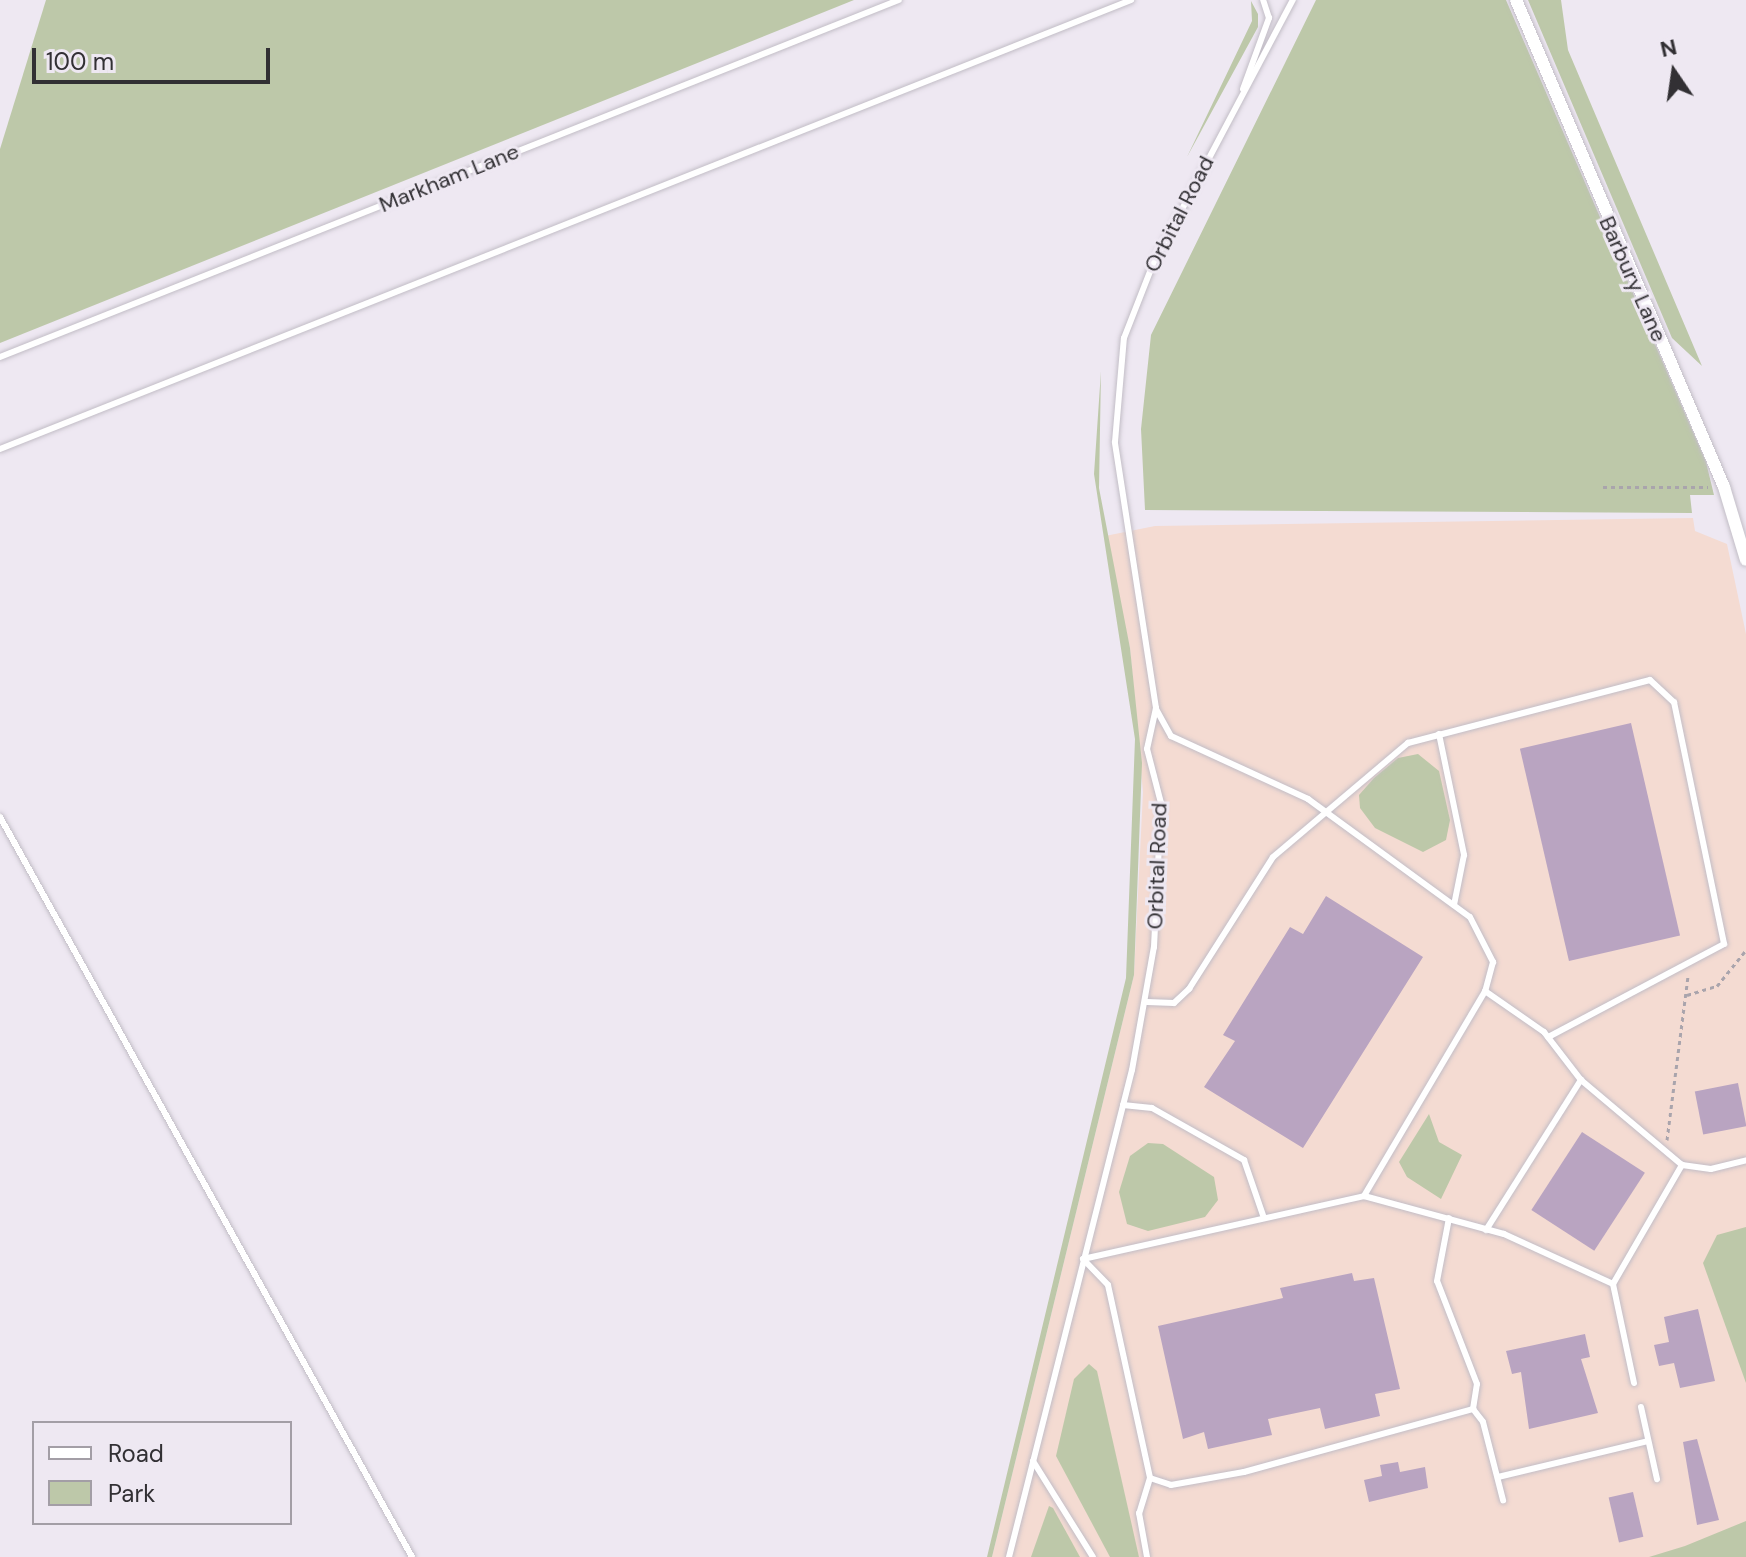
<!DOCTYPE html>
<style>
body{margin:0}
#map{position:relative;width:1746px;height:1557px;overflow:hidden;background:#eee8f2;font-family:"DM Sans",sans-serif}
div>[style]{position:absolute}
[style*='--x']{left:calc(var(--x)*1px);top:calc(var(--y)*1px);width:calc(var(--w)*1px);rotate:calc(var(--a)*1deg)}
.industrial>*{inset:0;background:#f4dbd2}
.green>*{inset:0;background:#bdc8a9}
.building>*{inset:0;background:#b9a4c1;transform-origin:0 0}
.path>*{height:3px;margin-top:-1.5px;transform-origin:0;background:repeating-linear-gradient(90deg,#a9a4ac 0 4px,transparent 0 8px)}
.roads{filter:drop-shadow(0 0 2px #c2bdc6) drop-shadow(0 0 2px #c2bdc6)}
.service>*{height:6px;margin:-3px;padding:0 3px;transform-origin:3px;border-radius:3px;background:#fff}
.minor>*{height:12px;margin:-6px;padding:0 6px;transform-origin:6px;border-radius:6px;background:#fff}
span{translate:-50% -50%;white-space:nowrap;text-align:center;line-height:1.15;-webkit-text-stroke:6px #eee8f2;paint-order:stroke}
.street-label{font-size:22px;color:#323034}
.legend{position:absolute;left:32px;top:1421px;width:260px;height:104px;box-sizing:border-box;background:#eee8f2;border:2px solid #a39ea6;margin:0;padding:10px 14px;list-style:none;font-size:24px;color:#323034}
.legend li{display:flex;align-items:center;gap:16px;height:40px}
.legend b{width:40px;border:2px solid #a39ea6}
.north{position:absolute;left:1634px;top:32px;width:80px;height:80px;-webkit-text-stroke:6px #eee8f2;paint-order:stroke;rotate:347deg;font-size:22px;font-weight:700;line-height:32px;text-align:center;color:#323034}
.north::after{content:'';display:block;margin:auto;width:28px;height:36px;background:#323034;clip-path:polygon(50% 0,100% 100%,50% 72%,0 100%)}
.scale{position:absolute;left:32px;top:48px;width:238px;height:36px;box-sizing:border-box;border:4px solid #323034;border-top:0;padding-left:10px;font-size:24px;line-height:28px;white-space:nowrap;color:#323034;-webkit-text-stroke:6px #eee8f2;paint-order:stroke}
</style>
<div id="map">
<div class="industrial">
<div style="clip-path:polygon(1693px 518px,1695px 531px,1727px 544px,1746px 634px,1746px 1557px,992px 1557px,1134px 975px,1143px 792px,1130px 648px,1105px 536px,1155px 526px)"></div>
</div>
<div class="green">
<div style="clip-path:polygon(46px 0,854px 0,0 343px,0 149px)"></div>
<div style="clip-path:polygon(1316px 0,1506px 0,1706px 462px,1714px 495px,1690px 495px,1692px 513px,1145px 510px,1141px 429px,1151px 335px)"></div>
<div style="clip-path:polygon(1528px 0,1561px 0,1568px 50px,1702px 366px,1672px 338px)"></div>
<div style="clip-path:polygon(1251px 1px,1258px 14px,1258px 27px,1187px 157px,1252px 21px)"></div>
<div style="clip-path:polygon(1101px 371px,1099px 488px,1130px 648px,1142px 763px,1134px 975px,992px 1557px,987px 1557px,1126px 978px,1135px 739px,1094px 474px)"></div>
<div style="clip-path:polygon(1418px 754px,1439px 771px,1450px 820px,1446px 840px,1423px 852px,1375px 828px,1360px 808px,1359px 795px,1374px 778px,1398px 758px)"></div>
<div style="clip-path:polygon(1429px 1114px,1439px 1142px,1462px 1155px,1441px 1199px,1407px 1177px,1399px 1162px)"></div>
<div style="clip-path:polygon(1148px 1143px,1163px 1144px,1214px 1177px,1218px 1200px,1205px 1217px,1148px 1231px,1127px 1224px,1119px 1192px,1130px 1156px)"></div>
<div style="clip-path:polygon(1746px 1227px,1746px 1383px,1703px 1263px,1717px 1235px)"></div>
<div style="clip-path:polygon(1089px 1364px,1097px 1371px,1139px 1557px,1110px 1557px,1056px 1456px,1074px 1379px)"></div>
<div style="clip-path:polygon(1049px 1506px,1053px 1508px,1080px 1557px,1031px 1557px)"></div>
<div style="clip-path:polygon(1746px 1521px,1746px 1557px,1649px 1557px,1685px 1546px)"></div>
</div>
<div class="building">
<div style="left:1631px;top:723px;width:218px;height:114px;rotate:77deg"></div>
<div style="clip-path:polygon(1326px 896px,1423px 957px,1303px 1148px,1204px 1087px,1235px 1041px,1223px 1035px,1290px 927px,1303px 934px)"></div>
<div style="left:1738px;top:1083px;width:44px;height:44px;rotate:79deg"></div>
<div style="left:1582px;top:1132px;width:75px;height:93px;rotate:33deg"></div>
<div style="clip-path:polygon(1352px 1273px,1354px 1281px,1374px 1278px,1400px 1389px,1375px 1394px,1380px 1416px,1325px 1429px,1320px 1408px,1268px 1419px,1272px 1435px,1208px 1449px,1204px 1432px,1183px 1439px,1158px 1326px,1283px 1298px,1280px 1288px)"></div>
<div style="clip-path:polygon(1698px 1309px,1715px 1381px,1680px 1388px,1674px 1363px,1659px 1366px,1654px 1345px,1669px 1342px,1664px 1317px)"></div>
<div style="clip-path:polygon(1585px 1334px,1590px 1357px,1581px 1359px,1598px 1413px,1529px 1429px,1521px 1372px,1512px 1374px,1506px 1351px)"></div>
<div style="clip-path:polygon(1697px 1439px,1719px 1520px,1697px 1525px,1683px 1442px)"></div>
<div style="clip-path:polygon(1398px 1462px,1400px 1472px,1425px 1467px,1428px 1488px,1369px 1502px,1364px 1480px,1382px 1476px,1380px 1465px)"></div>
<div style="left:1633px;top:1492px;width:46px;height:25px;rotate:77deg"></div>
</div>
<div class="path">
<div style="--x:1603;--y:487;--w:105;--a:0"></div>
<div style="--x:1687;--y:995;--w:31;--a:-17"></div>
<div style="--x:1717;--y:986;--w:46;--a:-51.1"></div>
<div style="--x:1667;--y:1140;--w:164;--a:-82.7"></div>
</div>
<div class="roads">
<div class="service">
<div style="--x:1243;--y:89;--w:76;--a:-69.9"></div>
<div style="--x:1269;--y:18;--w:19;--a:-108"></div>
<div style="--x:0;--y:357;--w:967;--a:-21.66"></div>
<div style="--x:0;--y:449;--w:1217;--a:-21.65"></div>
<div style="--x:1156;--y:709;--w:31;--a:61"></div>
<div style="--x:1171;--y:736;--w:151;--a:24.7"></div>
<div style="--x:1308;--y:799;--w:200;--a:36.1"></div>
<div style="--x:1470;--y:917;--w:51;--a:62.9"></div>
<div style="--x:1493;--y:962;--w:30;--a:105"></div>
<div style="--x:1485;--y:991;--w:72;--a:34.8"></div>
<div style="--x:1544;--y:1032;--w:61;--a:52.4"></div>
<div style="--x:1581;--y:1080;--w:132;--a:40.1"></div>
<div style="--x:1682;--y:1165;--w:29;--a:8"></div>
<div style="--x:1711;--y:1169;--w:36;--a:-14"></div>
<div style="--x:1439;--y:734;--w:124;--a:78.3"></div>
<div style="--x:1464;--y:855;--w:51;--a:101.3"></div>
<div style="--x:0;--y:817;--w:847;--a:60.89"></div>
<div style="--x:1147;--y:1002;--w:27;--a:2"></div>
<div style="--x:1174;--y:1003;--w:21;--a:-43"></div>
<div style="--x:1189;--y:989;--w:156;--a:-57.5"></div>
<div style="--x:1273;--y:857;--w:177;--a:-40.2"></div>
<div style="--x:1408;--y:743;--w:250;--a:-14.6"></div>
<div style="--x:1650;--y:680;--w:33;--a:43"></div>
<div style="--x:1674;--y:702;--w:247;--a:78.3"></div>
<div style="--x:1724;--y:944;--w:199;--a:152.1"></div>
<div style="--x:1123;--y:1105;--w:29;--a:6"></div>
<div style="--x:1152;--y:1108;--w:106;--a:29.5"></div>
<div style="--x:1244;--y:1160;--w:61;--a:71"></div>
<div style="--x:1364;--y:1196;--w:238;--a:-59.4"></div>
<div style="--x:1486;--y:1230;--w:178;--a:-57.7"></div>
<div style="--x:1083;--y:1259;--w:288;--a:-12.6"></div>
<div style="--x:1364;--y:1196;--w:145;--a:15.2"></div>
<div style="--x:1504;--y:1234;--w:120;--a:24.6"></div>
<div style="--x:1083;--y:1259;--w:36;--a:46"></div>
<div style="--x:1108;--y:1285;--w:198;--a:77.7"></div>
<div style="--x:1150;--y:1478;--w:37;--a:107"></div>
<div style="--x:1139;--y:1513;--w:45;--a:79.7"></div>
<div style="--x:1634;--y:1383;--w:101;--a:-102"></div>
<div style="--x:1613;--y:1284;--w:138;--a:-59.9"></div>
<div style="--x:1641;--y:1407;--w:74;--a:77.5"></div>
<div style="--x:1473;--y:1409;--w:16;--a:52"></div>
<div style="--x:1483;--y:1422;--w:81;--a:75.6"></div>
<div style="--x:1033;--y:1461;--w:113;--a:58"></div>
<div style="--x:1498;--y:1477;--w:154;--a:-13.5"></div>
<div style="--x:1150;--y:1478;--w:22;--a:18"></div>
<div style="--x:1171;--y:1485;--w:74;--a:-10.1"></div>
<div style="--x:1244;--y:1472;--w:238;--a:-15.4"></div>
<div style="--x:1473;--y:1409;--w:25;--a:-81"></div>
<div style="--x:1477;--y:1384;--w:110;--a:-111.2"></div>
<div style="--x:1437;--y:1281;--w:64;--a:-79.2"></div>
<div style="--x:1009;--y:1557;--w:502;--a:-75.83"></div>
<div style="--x:1132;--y:1070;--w:125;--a:-79.9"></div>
<div style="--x:1154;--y:947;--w:144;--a:-87.2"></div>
<div style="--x:1161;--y:803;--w:56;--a:-104.5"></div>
<div style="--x:1147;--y:749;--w:42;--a:-77.6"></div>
<div style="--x:1156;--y:708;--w:269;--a:-98.8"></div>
<div style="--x:1115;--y:442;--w:104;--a:-85.1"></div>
<div style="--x:1124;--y:338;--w:79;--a:-68.6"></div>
<div style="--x:1153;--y:264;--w:299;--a:-62.1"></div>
</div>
<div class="minor">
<div style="--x:1516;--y:0;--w:530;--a:66.87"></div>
<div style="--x:1724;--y:487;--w:76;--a:73.2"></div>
</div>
</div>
<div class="street-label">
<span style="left:449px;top:178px;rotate:-22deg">Markham Lane</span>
<span style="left:1179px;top:214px;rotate:-63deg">Orbital Road</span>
<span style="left:1633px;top:279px;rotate:66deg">Barbury Lane</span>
<span style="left:1157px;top:866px;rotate:-88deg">Orbital Road</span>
</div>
<ul class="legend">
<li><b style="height:10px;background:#fff"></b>Road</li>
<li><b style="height:22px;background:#bdc8a9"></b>Park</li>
</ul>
<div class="north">N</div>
<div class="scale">100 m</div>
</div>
